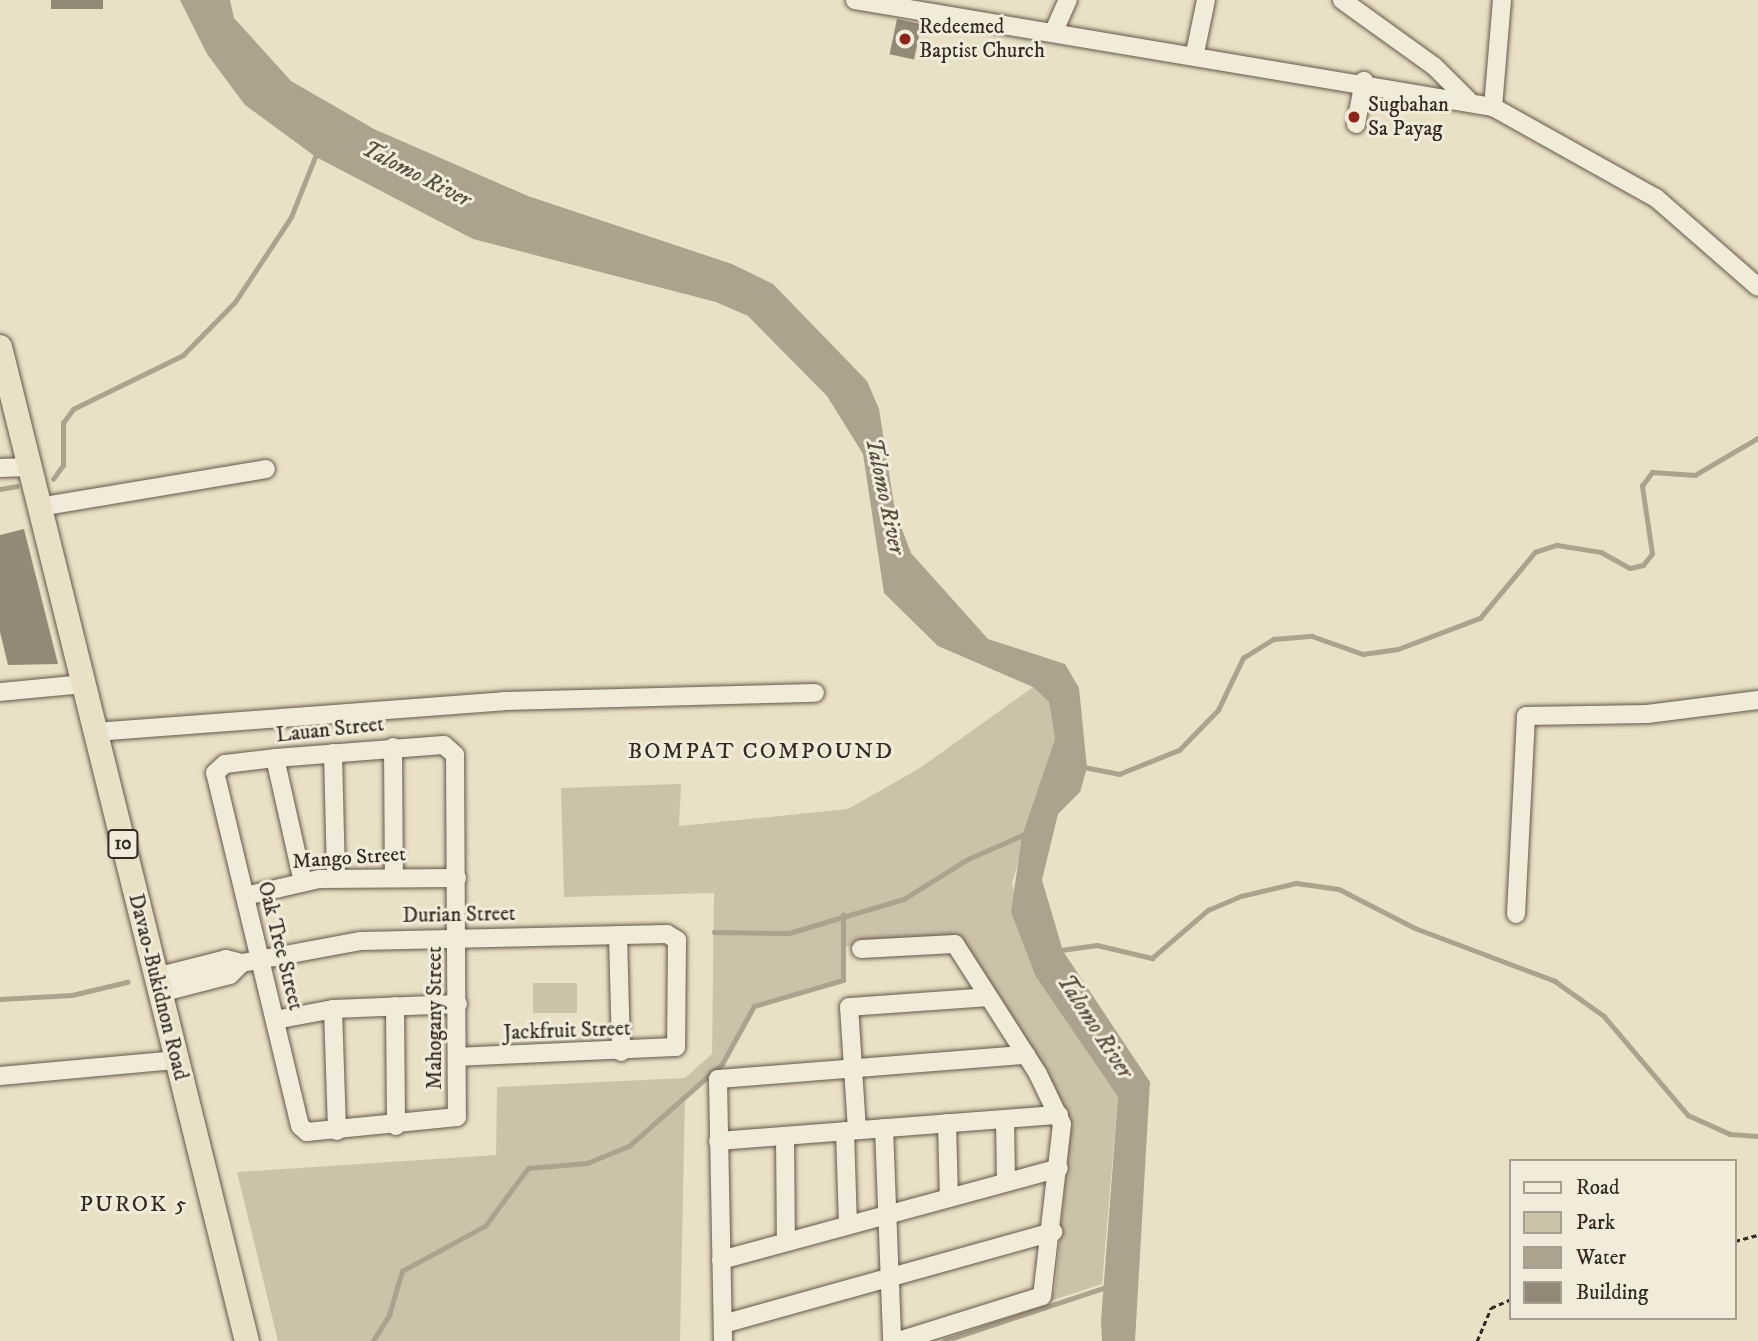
<!DOCTYPE html>
<style>
body{margin:0}
#map{position:relative;width:1758px;height:1341px;overflow:hidden;background:#eae0c5;font-family:"IM FELL DW Pica",serif}
div>[style]{position:absolute}
[style*='--x']{left:calc(var(--x)*1px);top:calc(var(--y)*1px);width:calc(var(--w)*1px);rotate:calc(var(--a)*1deg)}
.green>*{inset:0;background:#ccc1a9;transform-origin:0 0}
.water>*{inset:0;background:#ada28e}
.stream>*{height:4.5px;margin:-2.25px;padding:0 2.25px;transform-origin:2.25px;border-radius:2.25px;background:#ada28e}
.building>*{inset:0;background:#948877;transform-origin:0 0}
.path>*{height:2.5px;margin-top:-1.25px;transform-origin:0;background:repeating-linear-gradient(90deg,#372922 0 5px,transparent 0 8.5px)}
.roads{filter:drop-shadow(0 0 2px #64574b) drop-shadow(0 0 2px #64574b)}
.minor>*{height:18px;margin:-9px;padding:0 9px;transform-origin:9px;border-radius:9px;background:#f1ebd9}
.highway>*{height:24px;margin:-12px;padding:0 12px;transform-origin:12px;border-radius:12px;background:#eae0c5}
.dots>*{width:19px;height:19px;translate:-50% -50%;box-sizing:border-box;border:4px solid #f1ebd9;border-radius:50%}
span{translate:-50% -50%;white-space:nowrap;text-align:center;line-height:1.15;-webkit-text-stroke:6px #f1ebd9;paint-order:stroke}
.shield-label span{padding:2px 5px;background:#f1ebd9;border:2px solid;border-radius:5px;-webkit-text-stroke-width:0}
.shield-label{font-size:19px;color:#372922;font-weight:700}
.poi-label{font-size:21px;color:#372922}
.left{translate:0 -50%;text-align:left}
.street-label{font-size:21px;color:#372922}
.water-label{font-size:23px;color:#5a4d42;font-style:italic}
.neighbourhood-label{font-size:23px;color:#372922;letter-spacing:2px}
.legend{position:absolute;left:1509px;top:1159px;width:228px;height:161px;box-sizing:border-box;background:#f1ebd9;border:2px solid #a79d90;margin:0;padding:9px 12px;list-style:none;font-size:21px;color:#372922}
.legend li{display:flex;align-items:center;gap:14px;height:35px}
.legend b{width:35px;border:2px solid #a79d90}
</style>
<div id="map">
<div class="green">
<div style="clip-path:polygon(1033px 687px,1049px 702px,1055px 739px,1012px 883px,1036px 977px,1118px 1097px,1102px 1284px,1047px 1302px,1055px 1290px,1071px 1125px,961px 940px,846px 946px,843px 980px,754px 1006px,722px 1064px,685px 1096px,680px 1341px,278px 1341px,237px 1172px,496px 1155px,497px 1087px,685px 1078px,712px 1054px,714px 893px,564px 897px,561px 788px,681px 784px,679px 826px,848px 809px,920px 768px)"></div>
<div style="left:533px;top:983px;width:44px;height:30px"></div>
</div>
<div class="water">
<div style="clip-path:polygon(180px 0,230px 0,234px 18px,291px 81px,374px 129px,528px 196px,732px 264px,773px 284px,867px 381px,879px 409px,895px 511px,911px 553px,988px 639px,1065px 664px,1079px 688px,1087px 768px,1080px 792px,1058px 814px,1042px 880px,1063px 951px,1150px 1082px,1135px 1341px,1102px 1341px,1101px 1321px,1118px 1097px,1036px 977px,1011px 912px,1022px 836px,1055px 739px,1049px 702px,1033px 687px,938px 646px,884px 593px,863px 454px,827px 396px,748px 316px,716px 302px,473px 239px,316px 157px,245px 105px,207px 54px)"></div>
</div>
<div class="stream">
<div style="--x:53;--y:479;--w:17;--a:-54"></div>
<div style="--x:63;--y:465;--w:42;--a:-90"></div>
<div style="--x:63;--y:423;--w:17;--a:-54"></div>
<div style="--x:73;--y:409;--w:123;--a:-26.1"></div>
<div style="--x:183;--y:355;--w:74;--a:-45.5"></div>
<div style="--x:235;--y:302;--w:102;--a:-56.6"></div>
<div style="--x:291;--y:217;--w:70;--a:-68.2"></div>
<div style="--x:0;--y:489;--w:17;--a:-10"></div>
<div style="--x:1084;--y:767;--w:36;--a:11"></div>
<div style="--x:1119;--y:774;--w:65;--a:-21.8"></div>
<div style="--x:1179;--y:750;--w:56;--a:-45.7"></div>
<div style="--x:1218;--y:710;--w:58;--a:-64.3"></div>
<div style="--x:1243;--y:658;--w:36;--a:-32"></div>
<div style="--x:1274;--y:639;--w:38;--a:-5"></div>
<div style="--x:1312;--y:636;--w:54;--a:19.4"></div>
<div style="--x:1363;--y:654;--w:35;--a:-8"></div>
<div style="--x:1398;--y:649;--w:88;--a:-20.7"></div>
<div style="--x:1480;--y:618;--w:86;--a:-50.2"></div>
<div style="--x:1535;--y:552;--w:23;--a:-18"></div>
<div style="--x:1557;--y:545;--w:45;--a:9"></div>
<div style="--x:1601;--y:552;--w:33;--a:29"></div>
<div style="--x:1630;--y:568;--w:13;--a:-13"></div>
<div style="--x:1643;--y:565;--w:14;--a:-51"></div>
<div style="--x:1652;--y:554;--w:69;--a:-98.4"></div>
<div style="--x:1642;--y:486;--w:17;--a:-54"></div>
<div style="--x:1652;--y:472;--w:43;--a:4"></div>
<div style="--x:1695;--y:475;--w:73;--a:-30.4"></div>
<div style="--x:714;--y:932;--w:75;--a:0.8"></div>
<div style="--x:789;--y:933;--w:120;--a:-16.5"></div>
<div style="--x:904;--y:899;--w:75;--a:-32"></div>
<div style="--x:968;--y:859;--w:62;--a:-23.7"></div>
<div style="--x:1061;--y:950;--w:36;--a:-8"></div>
<div style="--x:1097;--y:945;--w:57;--a:13.3"></div>
<div style="--x:1152;--y:958;--w:74;--a:-40.6"></div>
<div style="--x:1208;--y:910;--w:36;--a:-23"></div>
<div style="--x:1241;--y:896;--w:57;--a:-13.3"></div>
<div style="--x:1296;--y:883;--w:43;--a:7.9"></div>
<div style="--x:1339;--y:889;--w:85;--a:27.2"></div>
<div style="--x:1415;--y:928;--w:150;--a:20.7"></div>
<div style="--x:1555;--y:981;--w:60;--a:35.5"></div>
<div style="--x:1604;--y:1016;--w:130;--a:49.7"></div>
<div style="--x:1688;--y:1115;--w:46;--a:24.3"></div>
<div style="--x:1730;--y:1134;--w:28;--a:4"></div>
<div style="--x:0;--y:999;--w:72;--a:-3.2"></div>
<div style="--x:72;--y:995;--w:57;--a:-13.3"></div>
<div style="--x:373;--y:1341;--w:31;--a:-58"></div>
<div style="--x:389;--y:1315;--w:46;--a:-73.5"></div>
<div style="--x:402;--y:1271;--w:94;--a:-28.5"></div>
<div style="--x:485;--y:1226;--w:72;--a:-53.4"></div>
<div style="--x:528;--y:1168;--w:59;--a:-4.8"></div>
<div style="--x:587;--y:1163;--w:45;--a:-22"></div>
<div style="--x:629;--y:1146;--w:124;--a:-41.4"></div>
<div style="--x:722;--y:1064;--w:66;--a:-61.1"></div>
<div style="--x:754;--y:1006;--w:93;--a:-16.3"></div>
<div style="--x:843;--y:980;--w:65;--a:-90"></div>
<div style="--x:944;--y:1341;--w:171;--a:-18.4"></div>
</div>
<div class="building">
<div style="left:51px;top:0;width:52px;height:9px"></div>
<div style="left:897px;top:19px;width:25px;height:36px;rotate:12deg"></div>
<div style="clip-path:polygon(24px 529px,58px 664px,8px 665px,0 632px,0 535px)"></div>
</div>
<div class="path">
<div style="--x:1735;--y:1241;--w:24;--a:-15"></div>
<div style="--x:1477;--y:1341;--w:36;--a:-67"></div>
<div style="--x:1491;--y:1308;--w:22;--a:-24"></div>
</div>
<div class="roads">
<div class="minor">
<div style="--x:855;--y:0;--w:647;--a:9.52"></div>
<div style="--x:1493;--y:107;--w:187;--a:29.2"></div>
<div style="--x:1656;--y:198;--w:135;--a:41.1"></div>
<div style="--x:1342;--y:0;--w:113;--a:35.7"></div>
<div style="--x:1434;--y:66;--w:48;--a:45"></div>
<div style="--x:1054;--y:31;--w:34;--a:-66"></div>
<div style="--x:1195;--y:53;--w:54;--a:-78.3"></div>
<div style="--x:1493;--y:107;--w:107;--a:-85.2"></div>
<div style="--x:1356;--y:124;--w:44;--a:-79.5"></div>
<div style="--x:0;--y:468;--w:29;--a:-2"></div>
<div style="--x:39;--y:507;--w:230;--a:-9.5"></div>
<div style="--x:0;--y:692;--w:83;--a:-5.5"></div>
<div style="--x:95;--y:732;--w:410;--a:-4.3"></div>
<div style="--x:504;--y:701;--w:311;--a:-1.5"></div>
<div style="--x:444;--y:745;--w:15;--a:42"></div>
<div style="--x:455;--y:755;--w:362;--a:89.7"></div>
<div style="--x:457;--y:1117;--w:151;--a:174.3"></div>
<div style="--x:307;--y:1132;--w:9;--a:-139"></div>
<div style="--x:300;--y:1126;--w:363;--a:-103.5"></div>
<div style="--x:215;--y:773;--w:13;--a:-42"></div>
<div style="--x:225;--y:764;--w:50;--a:-6.8"></div>
<div style="--x:275;--y:758;--w:169;--a:-4.4"></div>
<div style="--x:393;--y:747;--w:129;--a:89.6"></div>
<div style="--x:333;--y:753;--w:125;--a:88.6"></div>
<div style="--x:275;--y:758;--w:127;--a:77.3"></div>
<div style="--x:245;--y:896;--w:76;--a:-12.9"></div>
<div style="--x:319;--y:879;--w:138;--a:-0.4"></div>
<div style="--x:1516;--y:914;--w:198;--a:-87.1"></div>
<div style="--x:1526;--y:716;--w:121;--a:-0.9"></div>
<div style="--x:1647;--y:714;--w:112;--a:-7.2"></div>
<div style="--x:618;--y:935;--w:117;--a:88.5"></div>
<div style="--x:861;--y:949;--w:94;--a:-3"></div>
<div style="--x:955;--y:944;--w:154;--a:57.4"></div>
<div style="--x:1038;--y:1074;--w:55;--a:64.4"></div>
<div style="--x:1062;--y:1124;--w:173;--a:96.6"></div>
<div style="--x:1042;--y:1296;--w:151;--a:162.6"></div>
<div style="--x:156;--y:977;--w:72;--a:-14.4"></div>
<div style="--x:226;--y:959;--w:16;--a:14"></div>
<div style="--x:242;--y:963;--w:121;--a:-10.5"></div>
<div style="--x:361;--y:941;--w:306;--a:-1.3"></div>
<div style="--x:667;--y:934;--w:12;--a:31"></div>
<div style="--x:677;--y:940;--w:107;--a:90.5"></div>
<div style="--x:676;--y:1047;--w:218;--a:177.4"></div>
<div style="--x:160;--y:993;--w:72;--a:-14.4"></div>
<div style="--x:230;--y:975;--w:17;--a:-45"></div>
<div style="--x:395;--y:1006;--w:120;--a:89.5"></div>
<div style="--x:333;--y:1009;--w:122;--a:88.1"></div>
<div style="--x:275;--y:1020;--w:59;--a:-10.7"></div>
<div style="--x:333;--y:1009;--w:125;--a:-2.3"></div>
<div style="--x:0;--y:1076;--w:178;--a:-5.2"></div>
<div style="--x:1005;--y:1119;--w:63;--a:89.1"></div>
<div style="--x:947;--y:1123;--w:75;--a:88.5"></div>
<div style="--x:884;--y:1128;--w:213;--a:87.8"></div>
<div style="--x:857;--y:1130;--w:123;--a:-93.7"></div>
<div style="--x:849;--y:1007;--w:139;--a:-4.1"></div>
<div style="--x:845;--y:1131;--w:94;--a:88.2"></div>
<div style="--x:785;--y:1136;--w:106;--a:89.5"></div>
<div style="--x:718;--y:1141;--w:342;--a:-4.4"></div>
<div style="--x:721;--y:1260;--w:350;--a:-15.2"></div>
<div style="--x:723;--y:1324;--w:343;--a:-15.6"></div>
<div style="--x:723;--y:1341;--w:262;--a:-91.1"></div>
<div style="--x:718;--y:1079;--w:309;--a:-4.5"></div>
</div>
<div class="highway">
<div style="--x:0;--y:347;--w:1024;--a:76.05"></div>
</div>
</div>
<div class="dots">
<div style="left:905px;top:39px;background:#8f2418"></div>
<div style="left:1354px;top:117px;background:#8f2418"></div>
</div>
<div class="shield-label">
<span style="left:123px;top:844px">10</span>
</div>
<div class="poi-label">
<span class="left" style="left:919px;top:39px">Redeemed<br>Baptist Church</span>
<span class="left" style="left:1368px;top:117px">Sugbahan<br>Sa Payag</span>
</div>
<div class="street-label">
<span style="left:330px;top:730px;rotate:-6deg">Lauan Street</span>
<span style="left:349px;top:858px;rotate:-4deg">Mango Street</span>
<span style="left:459px;top:915px;rotate:-1deg">Durian Street</span>
<span style="left:280px;top:946px;rotate:76deg">Oak Tree Street</span>
<span style="left:158px;top:987px;rotate:76deg">Davao-Bukidnon Road</span>
<span style="left:435px;top:1018px;rotate:-90deg">Mahogany Street</span>
<span style="left:567px;top:1031px;rotate:-2deg">Jackfruit Street</span>
</div>
<div class="water-label">
<span style="left:416px;top:175px;rotate:27deg">Talomo River</span>
<span style="left:884px;top:496px;rotate:78deg">Talomo River</span>
<span style="left:1094px;top:1027px;rotate:57deg">Talomo River</span>
</div>
<div class="neighbourhood-label">
<span style="left:761px;top:752px">BOMPAT COMPOUND</span>
<span style="left:134px;top:1205px">PUROK 5</span>
</div>
<ul class="legend">
<li><b style="height:9px;background:#f1ebd9"></b>Road</li>
<li><b style="height:19px;background:#ccc1a9"></b>Park</li>
<li><b style="height:19px;background:#ada28e"></b>Water</li>
<li><b style="height:19px;background:#948877"></b>Building</li>
</ul>
</div>
